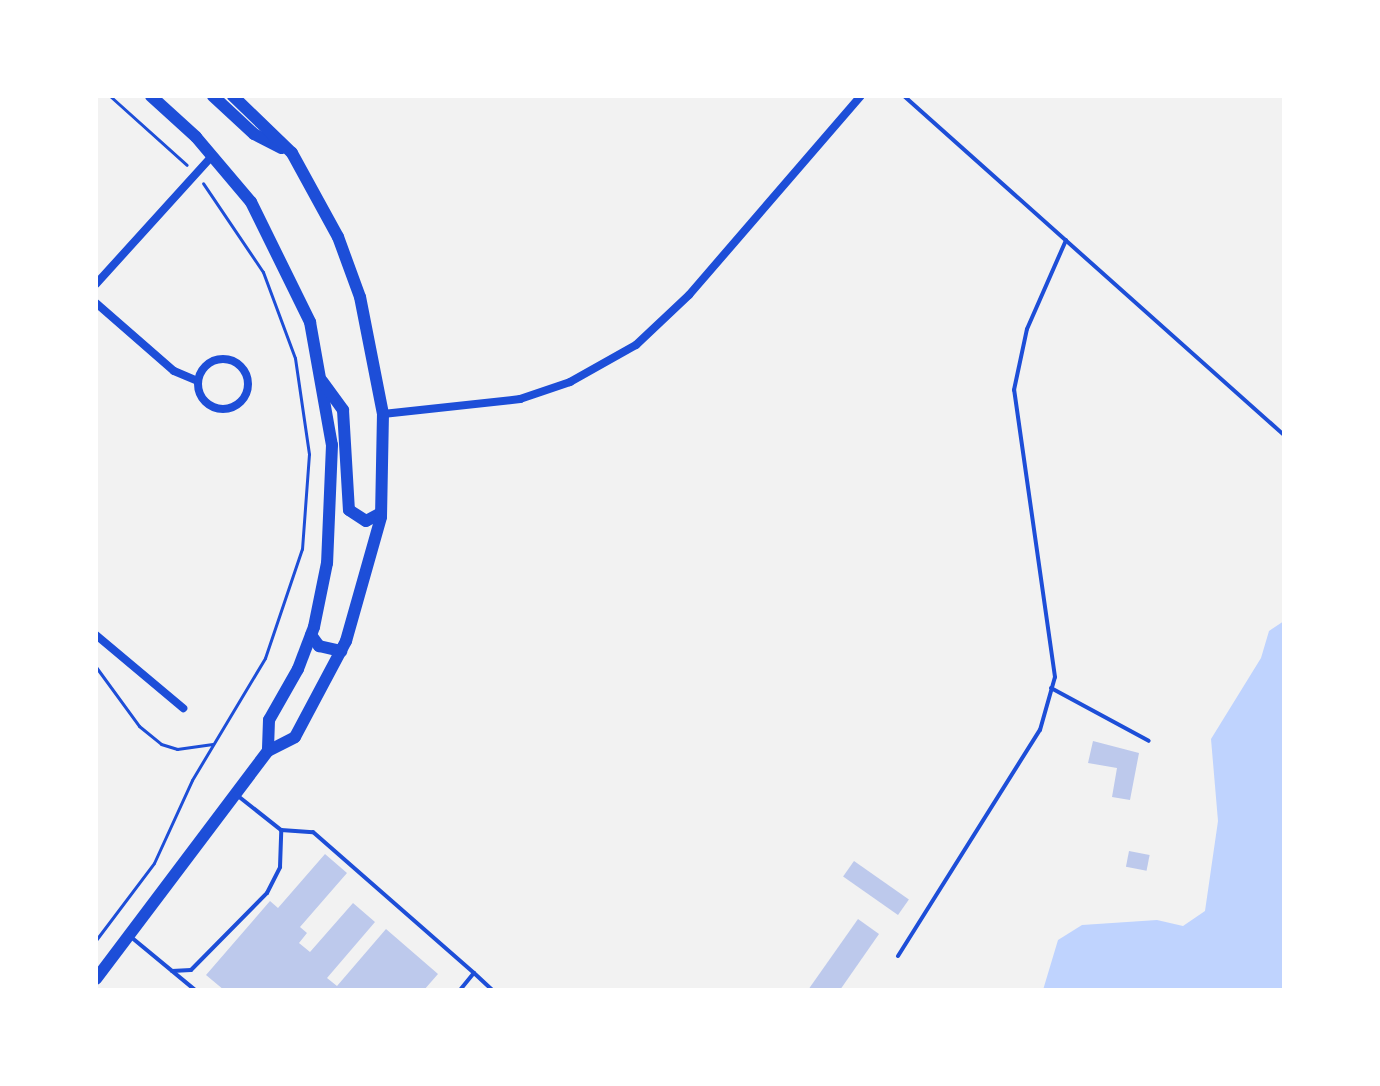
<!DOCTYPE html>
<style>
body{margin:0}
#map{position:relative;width:1380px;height:1086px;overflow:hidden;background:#f2f2f2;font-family:"Titillium Web",sans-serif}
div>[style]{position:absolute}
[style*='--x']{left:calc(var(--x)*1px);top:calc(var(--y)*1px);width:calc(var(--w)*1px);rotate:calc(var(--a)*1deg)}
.water>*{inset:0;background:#bfd3fe}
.building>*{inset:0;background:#bdc9ec;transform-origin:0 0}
.path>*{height:3px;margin:-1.5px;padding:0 1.5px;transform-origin:1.5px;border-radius:1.5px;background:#1d4ed8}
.service>*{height:4px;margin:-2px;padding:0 2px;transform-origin:2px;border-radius:2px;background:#1d4ed8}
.minor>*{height:8px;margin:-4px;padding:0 4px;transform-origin:4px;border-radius:4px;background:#1d4ed8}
.minor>.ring{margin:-4px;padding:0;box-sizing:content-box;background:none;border:8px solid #1d4ed8;border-radius:50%}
.secondary>*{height:12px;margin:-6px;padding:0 6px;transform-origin:6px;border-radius:6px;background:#1d4ed8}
span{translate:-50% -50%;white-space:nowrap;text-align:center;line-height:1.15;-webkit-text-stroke:8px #fff;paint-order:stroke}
.frame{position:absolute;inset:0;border:98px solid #fff;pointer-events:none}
</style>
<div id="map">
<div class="water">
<div style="clip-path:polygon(1284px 621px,1284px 990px,1043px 990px,1058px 940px,1082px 925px,1157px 920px,1183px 926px,1205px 911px,1218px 821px,1211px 739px,1261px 658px,1269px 631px)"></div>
</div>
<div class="building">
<div style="clip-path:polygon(1093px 741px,1139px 753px,1130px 800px,1112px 797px,1117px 768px,1088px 763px)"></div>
<div style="left:1129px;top:851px;width:21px;height:16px;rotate:11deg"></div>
<div style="clip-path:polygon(325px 854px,347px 873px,300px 927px,307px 933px,299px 943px,310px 952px,353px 903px,375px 922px,327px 978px,337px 986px,386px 929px,438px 974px,424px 990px,224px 990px,206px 975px,270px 901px,278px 908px)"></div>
<div style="left:854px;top:861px;width:67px;height:19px;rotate:35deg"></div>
<div style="clip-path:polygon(858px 919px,879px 934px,840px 990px,808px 990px)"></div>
</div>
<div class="path">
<div style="--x:110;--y:96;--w:103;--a:41.9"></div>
<div style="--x:96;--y:667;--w:73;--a:53.9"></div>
<div style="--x:139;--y:726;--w:28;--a:39"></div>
<div style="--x:161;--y:744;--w:17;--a:17"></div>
<div style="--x:177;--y:749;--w:36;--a:-8"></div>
<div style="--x:96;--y:940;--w:96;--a:-53"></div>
<div style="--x:154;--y:863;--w:91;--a:-65.4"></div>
<div style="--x:192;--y:780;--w:142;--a:-59.1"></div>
<div style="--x:265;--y:658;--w:115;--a:-71.3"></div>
<div style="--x:302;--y:549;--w:95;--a:-85.8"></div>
<div style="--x:309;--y:454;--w:97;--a:-98.3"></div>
<div style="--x:295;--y:358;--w:92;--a:-110.4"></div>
<div style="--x:263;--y:272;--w:107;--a:-124"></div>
</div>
<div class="service">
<div style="--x:904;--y:96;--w:509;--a:41.74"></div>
<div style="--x:1051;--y:688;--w:111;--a:28.4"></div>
<div style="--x:238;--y:796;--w:55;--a:38.3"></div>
<div style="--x:281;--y:830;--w:32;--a:4"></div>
<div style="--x:313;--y:832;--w:214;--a:41.2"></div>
<div style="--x:131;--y:937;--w:83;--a:39.6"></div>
<div style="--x:898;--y:956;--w:267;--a:-57.9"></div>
<div style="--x:1040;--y:730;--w:55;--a:-74.2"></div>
<div style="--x:1055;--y:677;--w:290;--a:-98.1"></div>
<div style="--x:1014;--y:390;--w:62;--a:-78"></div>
<div style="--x:1027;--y:329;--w:97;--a:-66.3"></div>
<div style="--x:172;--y:971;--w:19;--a:-3"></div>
<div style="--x:191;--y:970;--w:108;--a:-45.4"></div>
<div style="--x:267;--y:893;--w:29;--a:-63"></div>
<div style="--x:280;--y:867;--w:37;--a:-88"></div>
<div style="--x:460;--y:990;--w:22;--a:-51"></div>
<div style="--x:474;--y:973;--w:25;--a:43"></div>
</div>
<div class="minor">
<div style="--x:96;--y:284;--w:173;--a:-47.8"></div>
<div style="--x:96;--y:303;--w:103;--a:41.1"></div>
<div style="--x:174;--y:371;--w:26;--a:23"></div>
<div class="ring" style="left:198px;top:359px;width:42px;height:42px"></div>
<div style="--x:383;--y:414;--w:138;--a:-6.2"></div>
<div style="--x:520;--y:399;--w:53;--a:-18.8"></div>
<div style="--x:570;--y:382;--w:76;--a:-29.3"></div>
<div style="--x:636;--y:345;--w:73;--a:-43.3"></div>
<div style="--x:689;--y:295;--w:263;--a:-49.2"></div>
<div style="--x:96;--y:635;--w:114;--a:40"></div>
</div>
<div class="secondary">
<div style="--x:151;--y:96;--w:61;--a:42.3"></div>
<div style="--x:196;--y:137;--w:85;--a:49.8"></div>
<div style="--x:251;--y:202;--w:134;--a:63.8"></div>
<div style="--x:310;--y:322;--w:125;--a:79.9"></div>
<div style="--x:332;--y:445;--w:118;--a:92.4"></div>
<div style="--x:327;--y:563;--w:65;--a:101.5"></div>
<div style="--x:314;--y:627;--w:45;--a:110.9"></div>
<div style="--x:298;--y:669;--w:59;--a:119.6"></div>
<div style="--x:269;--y:720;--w:31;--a:92"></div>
<div style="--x:213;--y:96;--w:56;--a:42.8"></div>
<div style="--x:254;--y:134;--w:31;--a:27"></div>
<div style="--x:322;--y:381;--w:36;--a:54"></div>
<div style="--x:343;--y:410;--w:100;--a:86.6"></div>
<div style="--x:349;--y:510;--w:20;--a:33"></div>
<div style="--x:366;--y:521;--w:17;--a:-28"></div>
<div style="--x:311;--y:635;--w:14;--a:54"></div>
<div style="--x:319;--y:646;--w:23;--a:13"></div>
<div style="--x:96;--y:979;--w:286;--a:-53"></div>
<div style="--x:268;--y:751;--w:30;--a:-27"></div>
<div style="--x:295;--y:737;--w:109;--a:-62"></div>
<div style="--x:346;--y:641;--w:129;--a:-74.2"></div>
<div style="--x:381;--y:517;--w:103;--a:-88.9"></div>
<div style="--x:383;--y:414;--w:119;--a:-101.1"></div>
<div style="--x:360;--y:297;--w:64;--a:-110.1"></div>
<div style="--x:338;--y:237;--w:96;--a:-118.7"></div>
<div style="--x:292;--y:153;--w:82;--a:-136"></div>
</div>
<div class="frame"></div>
</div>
